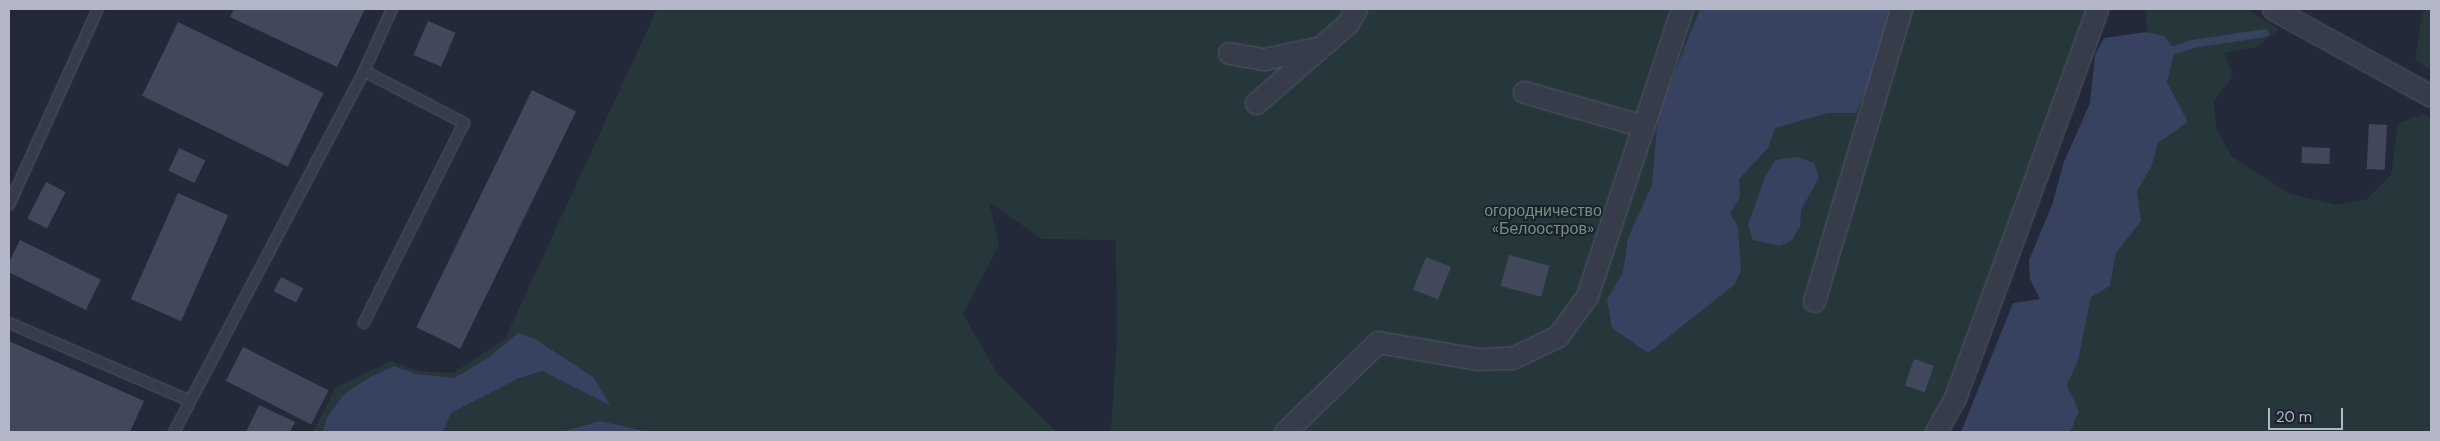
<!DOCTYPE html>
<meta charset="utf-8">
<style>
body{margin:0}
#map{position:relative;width:2440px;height:441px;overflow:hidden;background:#232939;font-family:"DM Sans",sans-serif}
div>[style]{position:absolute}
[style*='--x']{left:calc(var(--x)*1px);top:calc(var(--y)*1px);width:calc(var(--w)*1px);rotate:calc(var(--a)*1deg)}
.green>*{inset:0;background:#26373c}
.water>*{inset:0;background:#374260}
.stream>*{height:8px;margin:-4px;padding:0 4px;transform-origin:4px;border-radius:4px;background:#374260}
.building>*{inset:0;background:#42485b;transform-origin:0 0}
.roads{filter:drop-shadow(0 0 1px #525665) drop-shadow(0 0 1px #525665)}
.lane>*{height:10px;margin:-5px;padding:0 5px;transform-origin:5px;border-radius:5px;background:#373c4a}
.street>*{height:21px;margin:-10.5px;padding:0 10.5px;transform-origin:10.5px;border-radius:10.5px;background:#373c4a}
span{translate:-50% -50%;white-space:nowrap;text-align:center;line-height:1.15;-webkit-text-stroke:4px #1c212f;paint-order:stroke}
.park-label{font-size:16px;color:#6a967b}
.frame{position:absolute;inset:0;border:10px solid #b2b6c6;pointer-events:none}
.scale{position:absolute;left:2268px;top:408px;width:75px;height:22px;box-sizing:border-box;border:2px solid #b2b6c6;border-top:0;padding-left:6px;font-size:15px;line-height:18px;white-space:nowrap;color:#b2b6c6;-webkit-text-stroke:4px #1c212f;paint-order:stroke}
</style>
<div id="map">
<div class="green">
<div style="clip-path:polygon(657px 9px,2097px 9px,1936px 432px,1111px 432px,1117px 340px,1116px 240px,1042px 239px,989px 202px,999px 245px,963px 314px,997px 373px,1057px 432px,649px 432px,600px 421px,561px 432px,443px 432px,451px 413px,519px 378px,542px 371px,569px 385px,593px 377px,518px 333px,488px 358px,454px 378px,416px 374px,394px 366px,370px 377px,344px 394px,326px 419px,323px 432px,313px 432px,335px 388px,391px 361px,417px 371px,453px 373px,505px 339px)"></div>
<div style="clip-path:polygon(2146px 9px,2246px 9px,2279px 29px,2257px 47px,2224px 53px,2233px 76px,2214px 101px,2216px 128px,2232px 157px,2290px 194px,2337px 205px,2367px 199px,2391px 175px,2398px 123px,2424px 114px,2431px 119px,2431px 432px,2070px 432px,2079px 411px,2067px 385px,2078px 361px,2091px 296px,2110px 286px,2116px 253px,2140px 221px,2137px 191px,2151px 168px,2158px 143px,2188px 122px,2167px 82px,2175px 50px,2164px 36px,2147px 32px)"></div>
<div style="clip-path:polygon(2423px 9px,2431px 9px,2431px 71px,2415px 60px)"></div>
</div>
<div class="water">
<div style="clip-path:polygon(1700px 9px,1890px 9px,1876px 65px,1856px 113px,1828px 113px,1775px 128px,1768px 148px,1739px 179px,1740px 197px,1730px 213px,1738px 227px,1741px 271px,1734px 285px,1648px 353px,1612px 328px,1607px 300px,1623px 272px,1628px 238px,1652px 185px,1658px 114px)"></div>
<div style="clip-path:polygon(2147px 32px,2164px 36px,2175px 50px,2167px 82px,2188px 122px,2158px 143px,2151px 168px,2137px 191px,2141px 221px,2116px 253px,2110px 286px,2091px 297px,2078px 361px,2067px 385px,2079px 411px,2070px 432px,1961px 432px,2013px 303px,2040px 299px,2030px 279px,2029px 260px,2052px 205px,2064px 162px,2090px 103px,2095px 55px,2104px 38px)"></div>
<div style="clip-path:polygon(1798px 157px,1814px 163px,1819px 178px,1801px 210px,1800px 226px,1792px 240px,1780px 246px,1753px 240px,1748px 225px,1765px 177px,1775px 160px)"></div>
<div style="clip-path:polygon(518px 333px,535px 339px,593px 377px,610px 405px,542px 371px,519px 378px,451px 413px,443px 432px,323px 432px,326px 419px,344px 394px,370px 377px,394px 366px,416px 374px,454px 378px,488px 358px)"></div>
<div style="clip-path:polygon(600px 421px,649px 432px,561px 432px)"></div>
</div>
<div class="stream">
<div style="--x:2175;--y:50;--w:19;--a:-18"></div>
<div style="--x:2193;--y:44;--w:73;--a:-8.7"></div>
</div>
<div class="building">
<div style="clip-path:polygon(234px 9px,365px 9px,337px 67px,230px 17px)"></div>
<div style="left:428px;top:21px;width:30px;height:37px;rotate:23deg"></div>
<div style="left:178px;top:22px;width:162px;height:82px;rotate:26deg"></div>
<div style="left:532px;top:90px;width:49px;height:264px;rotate:26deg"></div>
<div style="left:2369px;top:124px;width:18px;height:45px;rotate:3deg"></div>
<div style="left:2302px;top:147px;width:28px;height:16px;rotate:2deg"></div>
<div style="left:179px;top:148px;width:29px;height:25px;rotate:25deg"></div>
<div style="left:46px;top:182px;width:22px;height:41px;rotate:27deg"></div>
<div style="left:178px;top:193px;width:55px;height:116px;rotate:24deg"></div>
<div style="left:20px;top:240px;width:90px;height:34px;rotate:26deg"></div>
<div style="left:1509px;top:255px;width:42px;height:32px;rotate:15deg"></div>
<div style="left:1426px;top:257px;width:27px;height:35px;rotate:22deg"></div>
<div style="left:281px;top:277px;width:25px;height:16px;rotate:27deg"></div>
<div style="clip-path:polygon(9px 341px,144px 401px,130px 432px,9px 432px)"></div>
<div style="left:243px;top:347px;width:96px;height:38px;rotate:27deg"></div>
<div style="left:1914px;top:359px;width:21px;height:28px;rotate:19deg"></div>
<div style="clip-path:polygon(259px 405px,295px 422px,290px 432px,246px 432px)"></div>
</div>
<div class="roads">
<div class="lane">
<div style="--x:364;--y:71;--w:113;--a:27.5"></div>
<div style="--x:464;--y:123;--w:224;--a:116.6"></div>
<div style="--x:9;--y:205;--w:215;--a:-65.6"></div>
<div style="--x:9;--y:323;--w:197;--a:23.3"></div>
<div style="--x:174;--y:432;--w:408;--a:-62.2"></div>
<div style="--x:364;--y:71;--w:68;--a:-65.7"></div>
</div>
<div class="street">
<div style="--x:2273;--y:9;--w:180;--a:28.8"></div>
<div style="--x:1229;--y:53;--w:36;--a:10"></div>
<div style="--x:1264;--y:59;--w:54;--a:-11.7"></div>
<div style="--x:1524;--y:92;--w:124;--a:15.9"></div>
<div style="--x:1256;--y:103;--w:121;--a:-41"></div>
<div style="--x:1347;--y:24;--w:17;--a:-59"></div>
<div style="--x:1814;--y:301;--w:305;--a:-73.4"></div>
<div style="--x:1285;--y:432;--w:129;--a:-44.1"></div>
<div style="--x:1378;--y:342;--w:100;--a:9.7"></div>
<div style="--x:1477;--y:359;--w:35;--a:-2"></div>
<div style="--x:1512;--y:358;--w:51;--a:-25.6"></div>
<div style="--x:1558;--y:336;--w:49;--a:-54.1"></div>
<div style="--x:1587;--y:296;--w:302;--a:-71.7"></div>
<div style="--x:1936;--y:432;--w:39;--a:-61"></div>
<div style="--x:1955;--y:398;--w:414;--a:-69.9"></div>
</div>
</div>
<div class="park-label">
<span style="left:1543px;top:220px">огородничество<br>«Белоостров»</span>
</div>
<div class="frame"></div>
<div class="scale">20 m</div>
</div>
